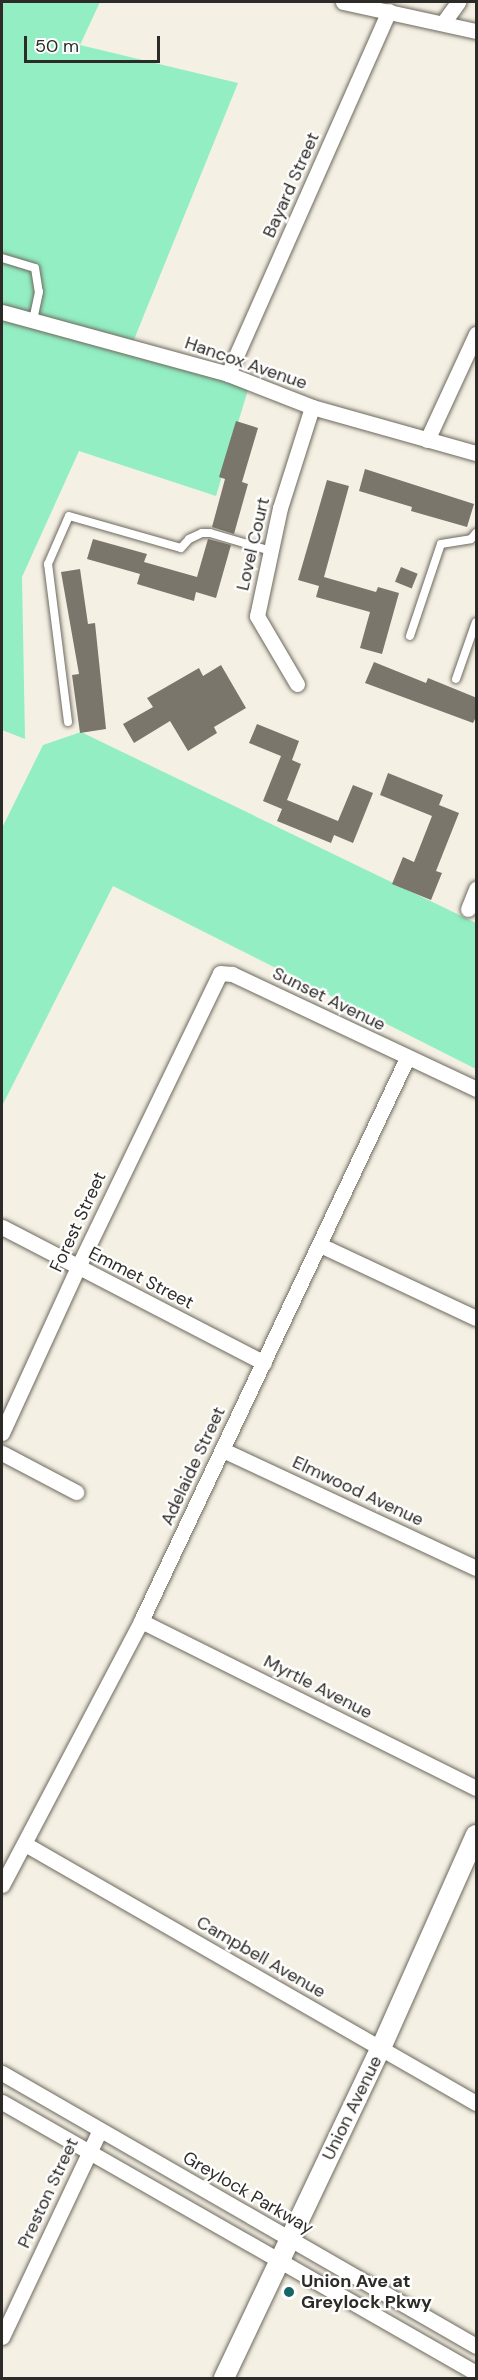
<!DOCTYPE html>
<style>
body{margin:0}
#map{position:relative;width:478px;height:2380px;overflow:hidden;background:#f5f0e4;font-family:"DM Sans",sans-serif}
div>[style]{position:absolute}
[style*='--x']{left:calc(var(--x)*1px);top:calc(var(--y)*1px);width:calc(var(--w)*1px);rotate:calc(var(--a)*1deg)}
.green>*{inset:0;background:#93eec3}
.building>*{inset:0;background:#7b766b;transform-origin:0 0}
.roads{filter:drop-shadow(0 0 2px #6d695e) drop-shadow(0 0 2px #6d695e)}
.service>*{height:8px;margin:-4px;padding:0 4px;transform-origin:4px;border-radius:4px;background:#fff}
.minor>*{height:15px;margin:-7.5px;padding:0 7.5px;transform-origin:7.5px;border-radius:7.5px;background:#fff}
.tertiary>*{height:20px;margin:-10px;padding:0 10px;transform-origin:10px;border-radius:10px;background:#fff}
.dots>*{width:16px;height:16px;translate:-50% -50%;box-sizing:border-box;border:3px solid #fff;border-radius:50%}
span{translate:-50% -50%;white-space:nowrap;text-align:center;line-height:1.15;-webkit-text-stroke:4.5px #fff;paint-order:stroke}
.street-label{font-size:18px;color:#2d2b27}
.poi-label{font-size:18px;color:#2d2b27;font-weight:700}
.left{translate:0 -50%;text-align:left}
.frame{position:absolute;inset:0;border:3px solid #2d2b27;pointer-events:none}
.scale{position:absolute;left:24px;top:36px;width:136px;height:27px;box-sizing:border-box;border:3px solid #2d2b27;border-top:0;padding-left:8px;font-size:18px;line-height:21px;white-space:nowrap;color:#2d2b27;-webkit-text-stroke:4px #fff;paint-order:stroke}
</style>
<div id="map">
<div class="green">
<div style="clip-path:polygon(2px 2px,100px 2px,80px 45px,238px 83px,131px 347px,250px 383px,216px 496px,79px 451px,22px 577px,25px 739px,2px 730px)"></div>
<div style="clip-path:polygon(81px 732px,476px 923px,476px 1069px,113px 886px,2px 1106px,2px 828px,43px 745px)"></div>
</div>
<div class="building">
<div style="clip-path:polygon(236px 421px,258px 428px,242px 482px,248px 484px,234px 534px,212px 527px,225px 479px,219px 477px)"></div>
<div style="clip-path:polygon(365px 469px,474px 504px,467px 527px,411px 511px,412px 507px,359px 491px)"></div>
<div style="clip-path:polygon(327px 480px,349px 486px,324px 577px,376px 592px,378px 587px,399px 593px,382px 654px,360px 648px,370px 612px,316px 597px,319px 586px,298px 580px)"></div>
<div style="clip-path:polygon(93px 539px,147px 554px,144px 562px,197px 577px,208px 539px,231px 545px,216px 598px,196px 592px,194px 601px,137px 584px,140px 574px,87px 559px)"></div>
<div style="left:401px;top:567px;width:18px;height:16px;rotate:22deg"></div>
<div style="clip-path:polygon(80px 569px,88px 624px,95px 623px,106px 729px,80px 733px,72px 675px,79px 674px,61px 572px)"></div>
<div style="clip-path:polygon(374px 662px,426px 683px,428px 678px,477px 698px,477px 715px,473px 723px,365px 683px)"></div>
<div style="clip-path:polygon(221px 665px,246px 708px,214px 727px,217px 733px,188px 751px,170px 721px,134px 743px,123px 724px,153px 707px,147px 698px,199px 668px,203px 676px)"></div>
<div style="clip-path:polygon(257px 724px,299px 741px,292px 760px,301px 764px,287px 800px,338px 821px,353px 785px,373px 793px,353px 843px,334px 835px,331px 843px,277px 821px,282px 809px,263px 801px,281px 756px,249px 743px)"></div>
<div style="clip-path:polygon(388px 773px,443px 795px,439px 805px,459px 813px,436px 871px,442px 873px,431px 900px,392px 884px,403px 857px,414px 862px,432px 816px,380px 795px)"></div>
</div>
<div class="roads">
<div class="service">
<div style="--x:2;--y:258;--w:34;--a:17"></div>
<div style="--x:35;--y:268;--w:24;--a:81"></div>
<div style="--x:39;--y:292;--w:30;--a:102"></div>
<div style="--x:410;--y:636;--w:97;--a:-71.4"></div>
<div style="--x:441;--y:544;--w:30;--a:-9"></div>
<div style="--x:471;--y:539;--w:8;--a:-50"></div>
<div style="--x:456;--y:679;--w:60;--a:-70.7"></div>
<div style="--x:68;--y:722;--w:159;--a:-97.2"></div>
<div style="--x:48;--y:564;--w:52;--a:-66.4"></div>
<div style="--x:69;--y:516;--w:116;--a:15.9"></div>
<div style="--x:181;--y:548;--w:12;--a:-48"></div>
<div style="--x:189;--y:539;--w:14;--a:-25"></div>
<div style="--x:202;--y:533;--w:8;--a:0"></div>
<div style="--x:210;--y:533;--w:64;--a:16.4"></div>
</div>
<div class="minor">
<div style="--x:343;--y:2;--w:136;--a:12.3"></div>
<div style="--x:443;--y:23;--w:26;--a:-54"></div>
<div style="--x:2;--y:312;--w:234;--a:15.3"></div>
<div style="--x:228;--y:374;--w:90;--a:21.4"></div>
<div style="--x:312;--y:407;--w:170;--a:15.7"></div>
<div style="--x:228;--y:374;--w:397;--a:-66.1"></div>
<div style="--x:427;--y:440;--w:117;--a:-65.2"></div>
<div style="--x:297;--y:684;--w:79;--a:-120.5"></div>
<div style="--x:257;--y:616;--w:110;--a:-78"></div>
<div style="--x:280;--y:508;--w:106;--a:-72.4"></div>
<div style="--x:468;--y:909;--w:22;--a:-68"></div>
<div style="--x:2;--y:1227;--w:295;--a:27.4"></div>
<div style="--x:320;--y:1245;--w:172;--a:25.1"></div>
<div style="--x:2;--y:1433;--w:183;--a:-65.4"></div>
<div style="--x:78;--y:1267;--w:326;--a:-64.2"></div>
<div style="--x:220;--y:973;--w:12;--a:5"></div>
<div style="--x:232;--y:974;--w:270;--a:25.2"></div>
<div style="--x:223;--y:1450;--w:279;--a:25"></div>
<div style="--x:2;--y:1453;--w:84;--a:27.8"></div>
<div style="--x:141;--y:1621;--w:374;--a:26.5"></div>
<div style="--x:25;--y:1844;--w:520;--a:29.87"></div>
<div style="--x:2;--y:1885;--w:298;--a:-62.2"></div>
<div style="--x:141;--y:1621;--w:623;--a:-64.71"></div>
<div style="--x:2;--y:2073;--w:547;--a:29.94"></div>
<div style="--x:2;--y:2102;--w:546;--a:29.76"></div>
<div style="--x:2;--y:2337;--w:229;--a:-64.7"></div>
</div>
<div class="tertiary">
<div style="--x:224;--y:2378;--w:365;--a:-64.6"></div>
<div style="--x:381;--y:2048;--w:233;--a:-66"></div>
</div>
</div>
<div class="dots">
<div style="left:289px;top:2292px;background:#166567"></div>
</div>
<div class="street-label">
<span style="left:291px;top:185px;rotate:-66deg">Bayard Street</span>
<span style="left:246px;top:363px;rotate:19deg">Hancox Avenue</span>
<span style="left:253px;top:544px;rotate:-77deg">Lovel Court</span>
<span style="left:329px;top:999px;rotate:26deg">Sunset Avenue</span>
<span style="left:78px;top:1222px;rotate:-65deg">Forest Street</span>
<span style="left:141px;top:1278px;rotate:27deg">Emmet Street</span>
<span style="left:193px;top:1466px;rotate:-65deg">Adelaide Street</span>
<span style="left:358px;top:1491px;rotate:25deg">Elmwood Avenue</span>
<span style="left:318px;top:1687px;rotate:27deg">Myrtle Avenue</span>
<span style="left:261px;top:1957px;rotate:30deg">Campbell Avenue</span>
<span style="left:352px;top:2108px;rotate:-64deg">Union Avenue</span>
<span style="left:48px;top:2193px;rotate:-65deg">Preston Street</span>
<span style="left:248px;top:2193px;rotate:30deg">Greylock Parkway</span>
</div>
<div class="poi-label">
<span class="left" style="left:301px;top:2292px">Union Ave at<br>Greylock Pkwy</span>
</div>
<div class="frame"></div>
<div class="scale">50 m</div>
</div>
